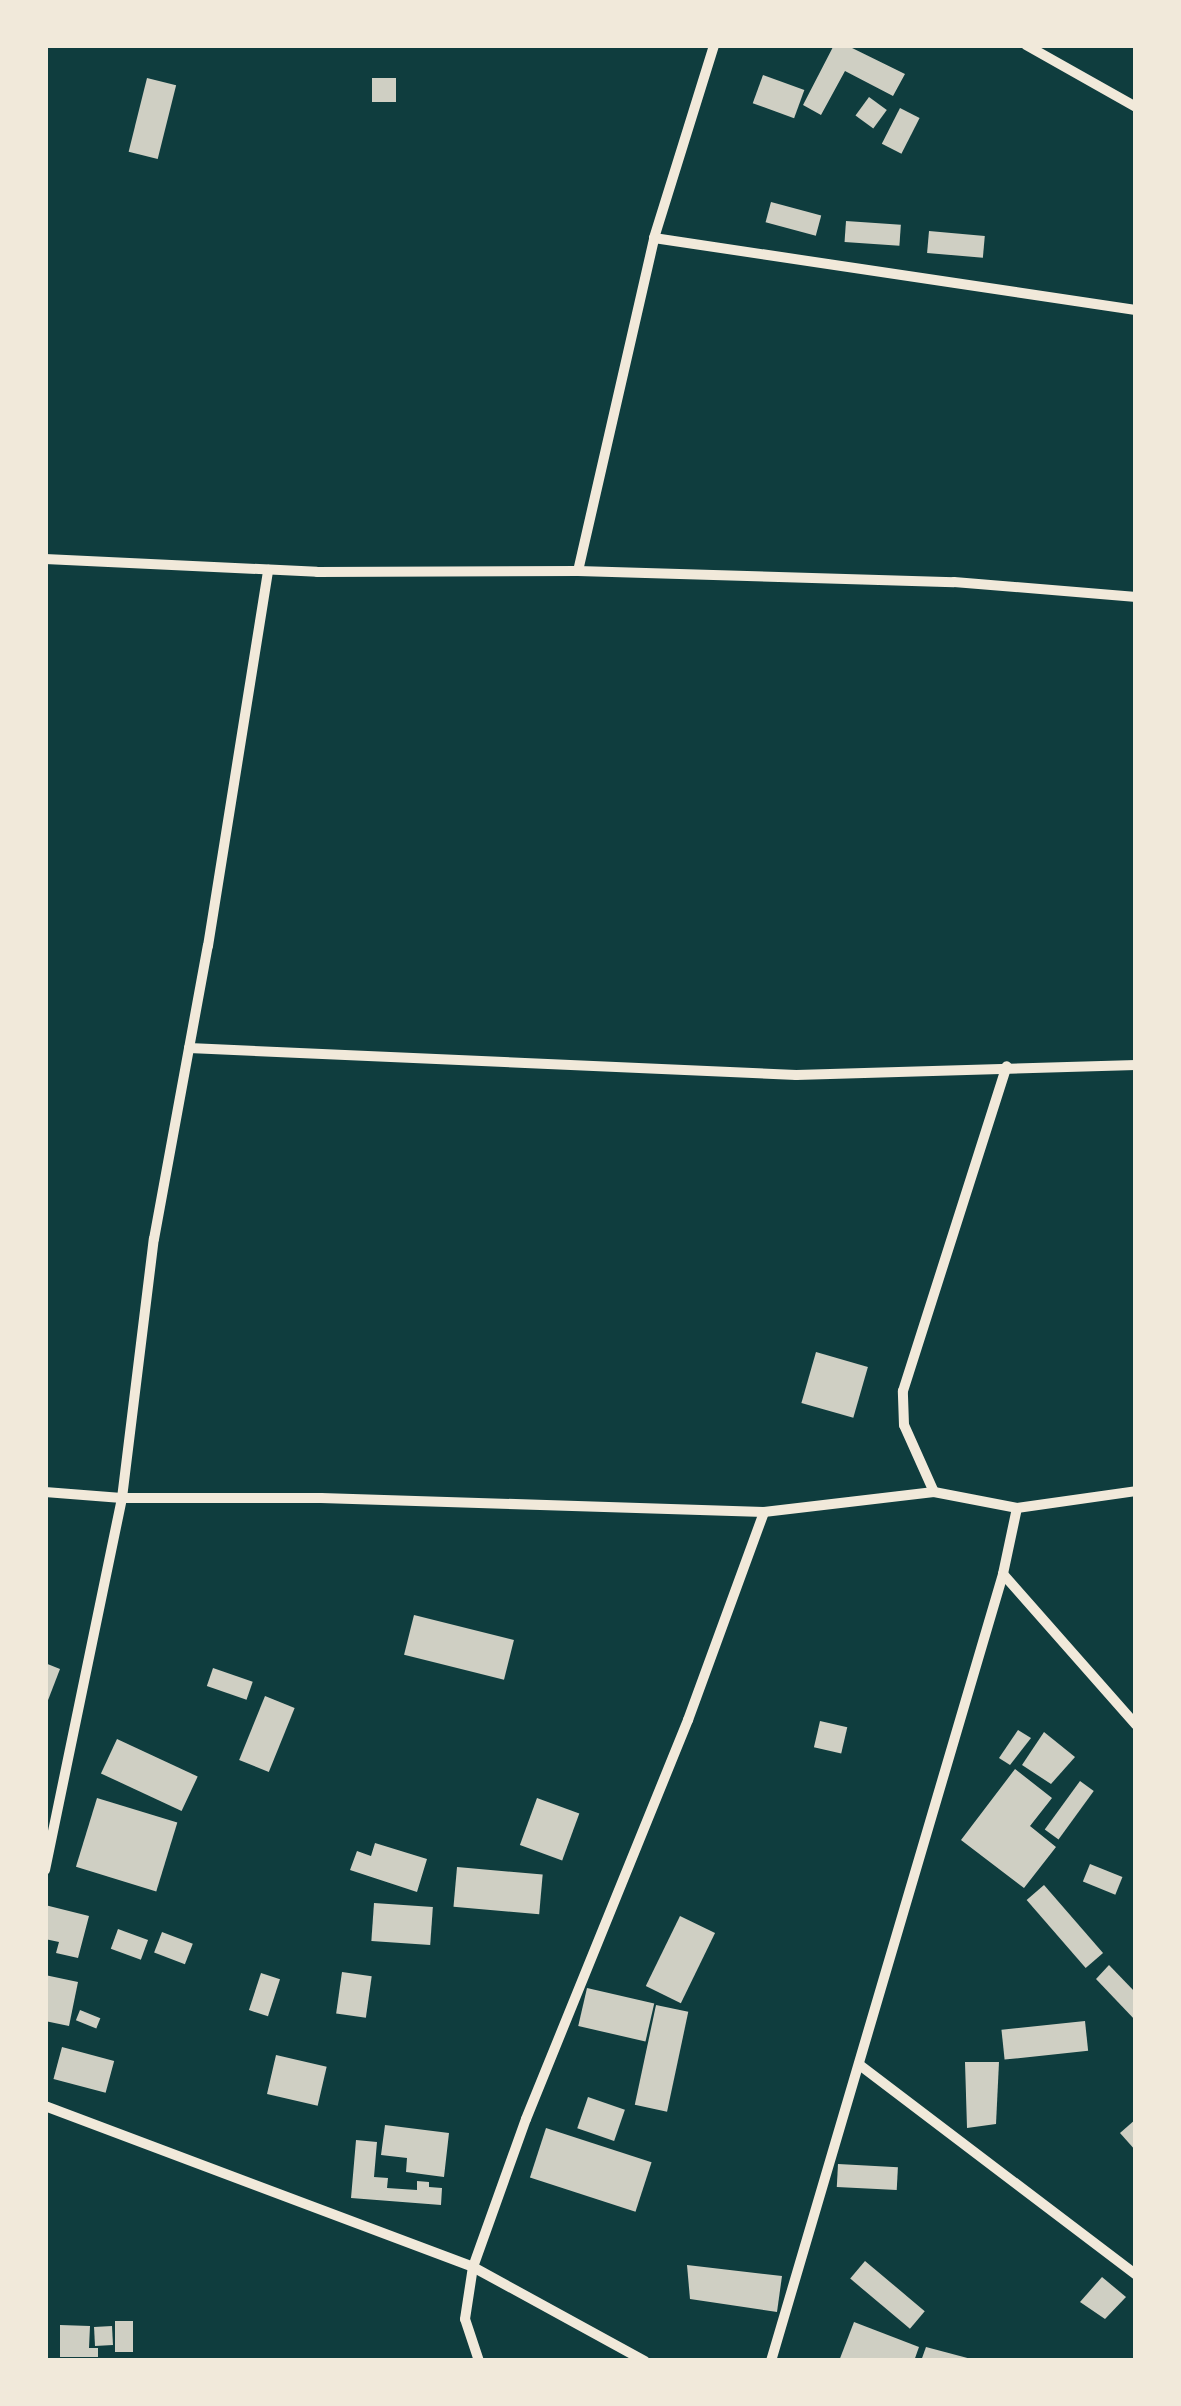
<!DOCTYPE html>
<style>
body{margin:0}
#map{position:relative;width:1181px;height:2406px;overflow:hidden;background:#0f3d3e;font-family:"Zilla Slab",serif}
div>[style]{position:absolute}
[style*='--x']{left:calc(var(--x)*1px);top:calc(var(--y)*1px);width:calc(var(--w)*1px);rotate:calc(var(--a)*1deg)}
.building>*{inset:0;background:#cfcfc3;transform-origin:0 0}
.minor>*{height:10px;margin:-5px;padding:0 5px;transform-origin:5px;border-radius:5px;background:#f1e9da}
span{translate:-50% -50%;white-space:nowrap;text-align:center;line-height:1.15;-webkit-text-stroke:9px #f1e9da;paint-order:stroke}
.frame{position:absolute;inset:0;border:48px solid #f1e9da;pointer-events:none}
</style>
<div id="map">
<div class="building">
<div style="clip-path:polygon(834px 45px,846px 45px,905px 74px,893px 96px,845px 71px,821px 115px,803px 105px)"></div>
<div style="left:763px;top:75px;width:44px;height:30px;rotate:20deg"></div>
<div style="left:147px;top:78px;width:30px;height:76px;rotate:14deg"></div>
<div style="left:372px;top:78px;width:24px;height:24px"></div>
<div style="left:869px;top:97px;width:22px;height:23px;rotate:36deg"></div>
<div style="left:900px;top:108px;width:22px;height:40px;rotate:27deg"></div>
<div style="left:771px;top:202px;width:52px;height:21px;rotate:15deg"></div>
<div style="left:846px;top:221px;width:55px;height:21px;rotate:4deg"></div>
<div style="left:929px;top:231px;width:56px;height:22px;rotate:5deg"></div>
<div style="left:816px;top:1352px;width:54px;height:53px;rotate:16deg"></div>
<div style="left:414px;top:1615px;width:103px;height:41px;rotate:14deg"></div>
<div style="clip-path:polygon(45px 1663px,60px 1669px,45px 1708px)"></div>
<div style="left:213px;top:1668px;width:42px;height:19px;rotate:19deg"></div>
<div style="left:265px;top:1696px;width:32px;height:69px;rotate:22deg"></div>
<div style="left:820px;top:1721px;width:28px;height:27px;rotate:13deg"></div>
<div style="clip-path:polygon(1018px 1730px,1031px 1738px,1010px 1765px,999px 1758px)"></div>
<div style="clip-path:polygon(1044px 1732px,1075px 1757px,1051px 1784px,1022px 1765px)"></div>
<div style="left:117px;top:1739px;width:89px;height:38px;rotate:25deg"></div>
<div style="clip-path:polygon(1015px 1769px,1052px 1798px,1030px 1826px,1056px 1847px,1024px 1888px,961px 1840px)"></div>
<div style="left:1080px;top:1781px;width:17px;height:60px;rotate:36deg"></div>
<div style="left:97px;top:1798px;width:84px;height:72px;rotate:17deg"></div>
<div style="left:537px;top:1798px;width:45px;height:50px;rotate:20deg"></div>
<div style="clip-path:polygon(375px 1843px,427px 1859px,417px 1892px,350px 1870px,357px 1851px,371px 1856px)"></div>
<div style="left:1090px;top:1864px;width:35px;height:19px;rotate:22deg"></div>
<div style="left:457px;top:1867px;width:86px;height:40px;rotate:5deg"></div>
<div style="left:1044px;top:1885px;width:90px;height:23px;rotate:49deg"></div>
<div style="left:374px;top:1903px;width:59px;height:38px;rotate:4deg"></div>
<div style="clip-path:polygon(45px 1905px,89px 1916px,78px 1958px,56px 1953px,59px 1942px,45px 1939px)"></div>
<div style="left:680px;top:1916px;width:39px;height:78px;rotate:26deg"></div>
<div style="left:118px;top:1929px;width:32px;height:21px;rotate:20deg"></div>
<div style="left:162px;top:1932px;width:33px;height:22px;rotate:21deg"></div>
<div style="clip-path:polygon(1109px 1965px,1136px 1993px,1136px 2021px,1096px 1979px)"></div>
<div style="left:342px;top:1972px;width:30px;height:42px;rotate:8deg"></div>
<div style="left:261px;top:1973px;width:20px;height:39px;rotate:18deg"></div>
<div style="clip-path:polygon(45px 1975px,78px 1982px,69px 2026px,45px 2021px)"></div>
<div style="left:587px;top:1988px;width:69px;height:39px;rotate:13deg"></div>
<div style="left:656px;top:2005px;width:33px;height:102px;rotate:12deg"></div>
<div style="left:80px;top:2010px;width:22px;height:11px;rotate:22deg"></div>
<div style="left:1085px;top:2021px;width:30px;height:84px;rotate:84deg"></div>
<div style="left:62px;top:2047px;width:54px;height:33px;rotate:15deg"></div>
<div style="left:276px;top:2055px;width:52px;height:40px;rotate:13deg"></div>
<div style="clip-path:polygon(965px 2062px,999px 2062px,996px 2124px,967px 2128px)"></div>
<div style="left:588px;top:2097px;width:39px;height:33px;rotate:19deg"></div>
<div style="clip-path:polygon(1136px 2119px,1136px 2151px,1120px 2133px)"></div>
<div style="clip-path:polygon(385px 2125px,449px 2133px,444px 2177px,406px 2172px,407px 2158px,381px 2155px)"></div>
<div style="left:546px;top:2128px;width:111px;height:52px;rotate:18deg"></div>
<div style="clip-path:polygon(356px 2140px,377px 2142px,374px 2177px,388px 2178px,387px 2188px,417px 2190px,417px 2181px,429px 2182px,429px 2187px,442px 2188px,441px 2205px,351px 2198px)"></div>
<div style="left:838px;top:2164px;width:60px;height:23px;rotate:3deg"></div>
<div style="left:865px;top:2261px;width:78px;height:23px;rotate:40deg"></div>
<div style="clip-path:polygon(687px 2265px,782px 2276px,777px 2312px,690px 2299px)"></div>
<div style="clip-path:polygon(1102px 2277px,1126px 2297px,1105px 2319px,1080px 2302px)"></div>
<div style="left:115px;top:2321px;width:18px;height:31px"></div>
<div style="clip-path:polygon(854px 2322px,919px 2347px,914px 2361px,839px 2361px)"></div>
<div style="clip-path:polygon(60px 2325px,90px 2326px,89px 2348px,98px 2348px,98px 2357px,60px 2357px)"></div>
<div style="left:112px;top:2326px;width:19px;height:18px;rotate:87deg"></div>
<div style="clip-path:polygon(926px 2347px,975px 2360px,975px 2361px,921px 2361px)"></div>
</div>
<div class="minor">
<div style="--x:1026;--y:45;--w:126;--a:29.4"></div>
<div style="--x:654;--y:238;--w:487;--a:8.5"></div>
<div style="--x:45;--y:559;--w:272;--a:2.7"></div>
<div style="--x:317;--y:572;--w:261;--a:-0.2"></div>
<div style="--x:578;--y:571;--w:376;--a:1.7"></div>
<div style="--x:954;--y:582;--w:183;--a:4.7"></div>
<div style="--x:578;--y:571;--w:342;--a:-77.1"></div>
<div style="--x:654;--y:238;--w:202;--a:-72.7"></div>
<div style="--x:189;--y:1048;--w:608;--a:2.55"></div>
<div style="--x:796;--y:1075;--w:340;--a:-1.7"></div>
<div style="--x:45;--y:1492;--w:77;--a:4.5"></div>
<div style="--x:122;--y:1498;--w:199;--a:0"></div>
<div style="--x:321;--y:1498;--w:443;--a:1.8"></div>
<div style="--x:764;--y:1512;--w:171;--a:-6.7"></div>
<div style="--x:934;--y:1492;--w:85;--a:10.9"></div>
<div style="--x:1017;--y:1508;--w:120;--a:-8.1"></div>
<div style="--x:934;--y:1492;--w:73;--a:-114.1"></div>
<div style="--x:904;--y:1425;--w:34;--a:-92"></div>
<div style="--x:903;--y:1391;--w:341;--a:-72.3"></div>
<div style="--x:1017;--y:1508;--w:67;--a:102"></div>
<div style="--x:1003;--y:1574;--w:201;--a:48.6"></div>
<div style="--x:45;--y:1870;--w:380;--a:-78.3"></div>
<div style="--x:122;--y:1498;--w:261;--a:-83"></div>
<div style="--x:154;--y:1239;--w:298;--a:-79.6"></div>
<div style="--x:208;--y:946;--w:381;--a:-80.9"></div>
<div style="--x:861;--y:2066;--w:345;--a:37.2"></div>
<div style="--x:45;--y:2106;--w:457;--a:20.6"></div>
<div style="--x:473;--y:2267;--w:196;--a:28.7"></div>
<div style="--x:479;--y:2361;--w:44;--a:-108.4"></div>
<div style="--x:465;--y:2319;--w:53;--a:-81.3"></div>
<div style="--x:473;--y:2267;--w:157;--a:-70.3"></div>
<div style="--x:526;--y:2119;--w:431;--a:-67.9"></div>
<div style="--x:688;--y:1720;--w:221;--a:-69.9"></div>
<div style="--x:771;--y:2361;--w:820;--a:-73.57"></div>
</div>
<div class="frame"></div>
</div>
